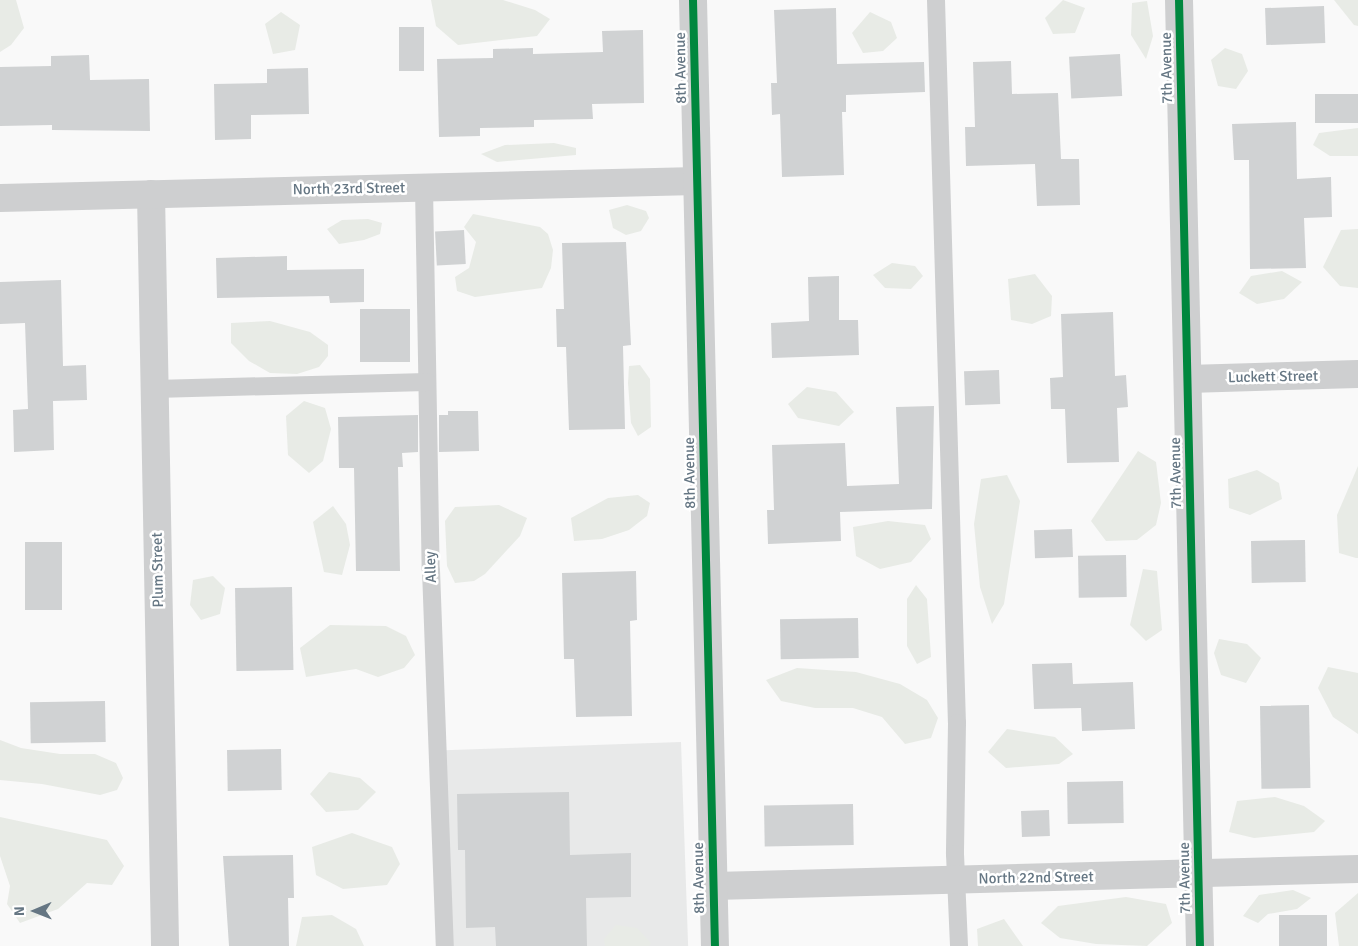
<!DOCTYPE html>
<style>
body{margin:0}
#map{position:relative;width:1358px;height:946px;overflow:hidden;background:#f9f9f9;font-family:Signika,sans-serif}
div>[style]{position:absolute}
[style*='--x']{left:calc(var(--x)*1px);top:calc(var(--y)*1px);width:calc(var(--w)*1px);rotate:calc(var(--a)*1deg)}
.built>*{inset:0;background:#e8e9e9;transform-origin:0 0}
.green>*{inset:0;background:#e8ebe6}
.building>*{inset:0;background:#d0d2d3;transform-origin:0 0}
.service>*{height:18px;margin:-9px;padding:0 9px;transform-origin:9px;border-radius:9px;background:#cecfd0}
.minor>*{height:28px;margin:-14px;padding:0 14px;transform-origin:14px;border-radius:14px;background:#cecfd0}
.tertiary>*{height:28px;margin:-14px;padding:0 14px;transform-origin:14px;border-radius:14px;background:#cecfd0}
.cycleway>*{height:8px;margin:-4px;padding:0 4px;transform-origin:4px;border-radius:4px;background:#00873e}
span{translate:-50% -50%;white-space:nowrap;text-align:center;line-height:1.15;-webkit-text-stroke:5px #fff;paint-order:stroke}
.street-label{font-size:15px;color:#657683}
.north{position:absolute;left:10px;top:886px;width:50px;height:50px;-webkit-text-stroke:4px #fff;paint-order:stroke;rotate:269deg;font-size:14px;font-weight:700;line-height:20px;text-align:center;color:#657683}
.north::after{content:'';display:block;margin:auto;width:18px;height:22px;background:#657683;clip-path:polygon(50% 0,100% 100%,50% 72%,0 100%)}
</style>
<div id="map">
<div class="built">
<div style="left:681px;top:742px;width:204px;height:237px;rotate:88deg"></div>
</div>
<div class="green">
<div style="clip-path:polygon(0 0,16px 0,24px 28px,11px 45px,0 52px)"></div>
<div style="clip-path:polygon(431px 0,503px 0,535px 10px,550px 19px,537px 36px,458px 45px,436px 26px)"></div>
<div style="clip-path:polygon(1063px 0,1085px 8px,1075px 33px,1053px 34px,1045px 18px)"></div>
<div style="clip-path:polygon(1334px 0,1358px 0,1358px 26px,1354px 25px)"></div>
<div style="clip-path:polygon(1147px 1px,1153px 36px,1146px 59px,1131px 35px,1132px 3px)"></div>
<div style="clip-path:polygon(281px 12px,300px 25px,295px 50px,273px 54px,265px 24px)"></div>
<div style="clip-path:polygon(870px 12px,891px 22px,897px 38px,883px 51px,863px 53px,852px 33px)"></div>
<div style="clip-path:polygon(1225px 48px,1242px 54px,1248px 71px,1236px 89px,1218px 86px,1211px 60px)"></div>
<div style="clip-path:polygon(1358px 128px,1358px 156px,1330px 156px,1313px 145px,1319px 133px)"></div>
<div style="clip-path:polygon(554px 143px,576px 148px,576px 155px,497px 162px,481px 154px,505px 145px)"></div>
<div style="clip-path:polygon(627px 205px,646px 211px,649px 218px,641px 231px,626px 235px,613px 228px,609px 210px)"></div>
<div style="clip-path:polygon(473px 214px,540px 227px,548px 234px,553px 250px,551px 268px,542px 288px,475px 297px,457px 291px,455px 277px,469px 268px,476px 242px,464px 227px)"></div>
<div style="clip-path:polygon(368px 219px,382px 223px,380px 234px,364px 240px,339px 244px,327px 229px,342px 220px)"></div>
<div style="clip-path:polygon(1358px 229px,1358px 288px,1340px 286px,1323px 267px,1341px 230px)"></div>
<div style="clip-path:polygon(892px 263px,915px 266px,923px 276px,911px 289px,885px 288px,873px 275px)"></div>
<div style="clip-path:polygon(1282px 271px,1302px 282px,1284px 299px,1257px 304px,1239px 293px,1251px 276px)"></div>
<div style="clip-path:polygon(1035px 274px,1052px 296px,1051px 316px,1032px 324px,1011px 320px,1008px 279px)"></div>
<div style="clip-path:polygon(270px 321px,310px 332px,328px 345px,328px 356px,319px 367px,297px 374px,270px 373px,249px 361px,231px 343px,231px 323px)"></div>
<div style="clip-path:polygon(640px 365px,650px 379px,651px 427px,638px 436px,631px 423px,628px 383px,629px 366px)"></div>
<div style="clip-path:polygon(807px 387px,836px 392px,854px 412px,839px 426px,798px 418px,788px 404px)"></div>
<div style="clip-path:polygon(304px 401px,325px 408px,331px 429px,323px 461px,309px 473px,288px 455px,286px 416px)"></div>
<div style="clip-path:polygon(1138px 451px,1156px 462px,1161px 503px,1156px 525px,1137px 540px,1106px 541px,1091px 521px)"></div>
<div style="clip-path:polygon(1358px 466px,1358px 558px,1356px 558px,1339px 553px,1337px 515px)"></div>
<div style="clip-path:polygon(1257px 470px,1279px 483px,1282px 499px,1250px 515px,1229px 508px,1228px 479px)"></div>
<div style="clip-path:polygon(1007px 475px,1020px 501px,1004px 604px,992px 624px,980px 587px,974px 524px,981px 479px)"></div>
<div style="clip-path:polygon(638px 495px,650px 503px,647px 516px,629px 530px,602px 539px,574px 541px,571px 518px,608px 498px)"></div>
<div style="clip-path:polygon(499px 505px,527px 518px,520px 536px,485px 574px,474px 581px,455px 583px,447px 566px,445px 521px,455px 507px)"></div>
<div style="clip-path:polygon(333px 506px,346px 524px,350px 545px,342px 575px,324px 572px,313px 522px)"></div>
<div style="clip-path:polygon(888px 521px,925px 525px,931px 539px,911px 562px,880px 569px,856px 556px,853px 527px)"></div>
<div style="clip-path:polygon(1143px 569px,1157px 571px,1162px 630px,1146px 641px,1130px 625px)"></div>
<div style="clip-path:polygon(213px 576px,225px 588px,220px 614px,201px 620px,190px 605px,193px 580px)"></div>
<div style="clip-path:polygon(916px 585px,927px 599px,931px 657px,917px 664px,907px 646px,907px 599px)"></div>
<div style="clip-path:polygon(330px 625px,386px 626px,406px 636px,415px 655px,404px 668px,378px 677px,356px 669px,306px 677px,300px 648px)"></div>
<div style="clip-path:polygon(1219px 639px,1247px 644px,1261px 658px,1246px 683px,1221px 675px,1214px 653px)"></div>
<div style="clip-path:polygon(1328px 667px,1358px 673px,1358px 734px,1333px 717px,1318px 688px)"></div>
<div style="clip-path:polygon(797px 668px,856px 672px,900px 684px,927px 700px,938px 718px,931px 738px,905px 744px,882px 717px,853px 708px,815px 708px,781px 701px,766px 680px)"></div>
<div style="clip-path:polygon(1007px 729px,1055px 737px,1073px 754px,1059px 764px,1006px 768px,988px 752px)"></div>
<div style="clip-path:polygon(0 740px,21px 748px,60px 754px,95px 754px,116px 763px,123px 778px,117px 790px,100px 795px,42px 784px,0 780px)"></div>
<div style="clip-path:polygon(329px 772px,360px 778px,376px 792px,358px 810px,326px 812px,310px 794px)"></div>
<div style="clip-path:polygon(1275px 797px,1304px 806px,1325px 821px,1314px 832px,1254px 838px,1229px 832px,1237px 801px)"></div>
<div style="clip-path:polygon(0 817px,107px 840px,124px 866px,112px 885px,87px 883px,58px 909px,20px 923px,7px 904px,10px 886px,0 856px)"></div>
<div style="clip-path:polygon(352px 833px,392px 847px,400px 864px,387px 885px,343px 889px,316px 875px,312px 847px)"></div>
<div style="clip-path:polygon(1293px 890px,1311px 898px,1297px 909px,1268px 914px,1258px 923px,1243px 916px,1259px 895px)"></div>
<div style="clip-path:polygon(1358px 893px,1358px 946px,1339px 946px,1335px 913px)"></div>
<div style="clip-path:polygon(1126px 897px,1166px 904px,1172px 923px,1147px 946px,1096px 944px,1060px 938px,1041px 923px,1058px 906px)"></div>
<div style="clip-path:polygon(332px 915px,356px 929px,364px 946px,296px 946px,302px 917px)"></div>
<div style="clip-path:polygon(1004px 919px,1023px 946px,978px 946px,977px 929px)"></div>
<div style="clip-path:polygon(616px 925px,637px 928px,651px 943px,649px 946px,605px 946px,604px 939px)"></div>
</div>
<div class="building">
<div style="left:1324px;top:6px;width:37px;height:59px;rotate:88deg"></div>
<div style="clip-path:polygon(836px 8px,837px 64px,924px 62px,925px 92px,846px 95px,846px 112px,842px 112px,844px 175px,782px 177px,780px 114px,772px 115px,771px 83px,777px 83px,774px 10px)"></div>
<div style="left:399px;top:27px;width:25px;height:44px"></div>
<div style="clip-path:polygon(643px 30px,644px 103px,592px 104px,593px 119px,534px 120px,534px 127px,480px 128px,480px 136px,439px 137px,437px 59px,493px 58px,493px 49px,533px 48px,533px 54px,603px 52px,602px 31px)"></div>
<div style="left:1120px;top:54px;width:42px;height:51px;rotate:87deg"></div>
<div style="clip-path:polygon(89px 55px,90px 80px,149px 79px,150px 131px,52px 130px,52px 125px,0 126px,0 67px,51px 66px,51px 56px)"></div>
<div style="clip-path:polygon(1011px 61px,1012px 94px,1058px 93px,1061px 159px,1079px 159px,1080px 205px,1037px 206px,1035px 164px,966px 166px,965px 127px,975px 127px,973px 62px)"></div>
<div style="clip-path:polygon(308px 68px,309px 114px,251px 115px,251px 139px,215px 140px,214px 84px,267px 83px,267px 69px)"></div>
<div style="left:1358px;top:94px;width:29px;height:43px;rotate:90deg"></div>
<div style="clip-path:polygon(1296px 122px,1297px 179px,1331px 177px,1332px 217px,1304px 218px,1306px 268px,1250px 269px,1249px 160px,1234px 160px,1232px 124px)"></div>
<div style="left:464px;top:230px;width:34px;height:29px;rotate:87deg"></div>
<div style="clip-path:polygon(626px 242px,631px 345px,623px 346px,625px 429px,569px 430px,566px 347px,557px 347px,556px 309px,564px 309px,562px 243px)"></div>
<div style="clip-path:polygon(287px 256px,287px 270px,364px 269px,364px 302px,330px 303px,329px 296px,217px 298px,216px 258px)"></div>
<div style="clip-path:polygon(839px 276px,839px 320px,858px 320px,859px 355px,772px 358px,771px 323px,809px 321px,808px 277px)"></div>
<div style="clip-path:polygon(61px 280px,63px 366px,86px 365px,87px 400px,53px 401px,54px 450px,14px 452px,13px 410px,28px 409px,25px 323px,0 324px,0 282px)"></div>
<div style="left:360px;top:309px;width:50px;height:53px"></div>
<div style="clip-path:polygon(1113px 312px,1115px 376px,1126px 375px,1128px 407px,1117px 408px,1119px 462px,1067px 463px,1065px 409px,1051px 409px,1050px 378px,1063px 377px,1061px 314px)"></div>
<div style="left:999px;top:370px;width:34px;height:35px;rotate:88deg"></div>
<div style="clip-path:polygon(934px 406px,932px 509px,840px 512px,841px 541px,768px 544px,767px 510px,774px 510px,772px 445px,845px 443px,847px 486px,899px 484px,896px 407px)"></div>
<div style="clip-path:polygon(448px 411px,478px 411px,479px 451px,439px 452px,439px 415px,448px 415px)"></div>
<div style="clip-path:polygon(418px 415px,418px 452px,402px 453px,403px 467px,398px 467px,400px 571px,356px 571px,354px 468px,339px 468px,338px 417px)"></div>
<div style="left:1072px;top:529px;width:28px;height:38px;rotate:88deg"></div>
<div style="left:1305px;top:540px;width:42px;height:54px;rotate:89deg"></div>
<div style="left:25px;top:542px;width:37px;height:68px"></div>
<div style="left:1126px;top:555px;width:42px;height:48px;rotate:89deg"></div>
<div style="clip-path:polygon(636px 571px,637px 620px,630px 621px,632px 716px,576px 717px,574px 659px,564px 659px,562px 573px)"></div>
<div style="left:292px;top:587px;width:83px;height:57px;rotate:89deg"></div>
<div style="left:858px;top:618px;width:40px;height:78px;rotate:89deg"></div>
<div style="clip-path:polygon(1072px 663px,1073px 684px,1133px 682px,1135px 729px,1082px 731px,1081px 708px,1034px 709px,1032px 664px)"></div>
<div style="left:105px;top:701px;width:41px;height:75px;rotate:89deg"></div>
<div style="left:1309px;top:705px;width:83px;height:49px;rotate:89deg"></div>
<div style="left:281px;top:749px;width:41px;height:54px;rotate:89deg"></div>
<div style="left:1123px;top:781px;width:42px;height:56px;rotate:89deg"></div>
<div style="clip-path:polygon(569px 792px,570px 855px,631px 853px,631px 897px,586px 898px,587px 946px,496px 946px,495px 927px,466px 928px,465px 850px,458px 850px,457px 794px)"></div>
<div style="left:853px;top:804px;width:41px;height:89px;rotate:89deg"></div>
<div style="left:1049px;top:810px;width:26px;height:28px;rotate:88deg"></div>
<div style="clip-path:polygon(293px 855px,294px 898px,288px 898px,289px 946px,229px 946px,223px 856px)"></div>
<div style="left:1327px;top:915px;width:31px;height:48px;rotate:90deg"></div>
</div>
<div class="service">
<div style="--x:936;--y:0;--w:723;--a:88.34"></div>
<div style="--x:957;--y:723;--w:131;--a:90.9"></div>
<div style="--x:955;--y:854;--w:92;--a:87.5"></div>
<div style="--x:424;--y:187;--w:383;--a:89"></div>
<div style="--x:431;--y:570;--w:376;--a:87.9"></div>
<div style="--x:155;--y:389;--w:272;--a:-1.5"></div>
</div>
<div class="minor">
<div style="--x:1179;--y:0;--w:946;--a:88.73"></div>
<div style="--x:151;--y:194;--w:752;--a:88.93"></div>
<div style="--x:0;--y:198;--w:697;--a:-1.4"></div>
<div style="--x:1188;--y:379;--w:170;--a:-1.7"></div>
<div style="--x:713;--y:886;--w:645;--a:-1.51"></div>
</div>
<div class="tertiary">
<div style="--x:693;--y:0;--w:946;--a:88.67"></div>
</div>
<div class="cycleway">
<div style="--x:693;--y:0;--w:946;--a:88.67"></div>
<div style="--x:1179;--y:0;--w:946;--a:88.73"></div>
</div>
<div class="street-label">
<span style="left:681px;top:68px;rotate:-91deg">8th Avenue</span>
<span style="left:1167px;top:68px;rotate:-91deg">7th Avenue</span>
<span style="left:349px;top:189px;rotate:-1deg">North 23rd Street</span>
<span style="left:1273px;top:377px;rotate:-1deg">Luckett Street</span>
<span style="left:690px;top:473px;rotate:-91deg">8th Avenue</span>
<span style="left:1176px;top:473px;rotate:-91deg">7th Avenue</span>
<span style="left:431px;top:567px;rotate:-92deg">Alley</span>
<span style="left:158px;top:570px;rotate:-91deg">Plum Street</span>
<span style="left:699px;top:878px;rotate:-91deg">8th Avenue</span>
<span style="left:1036px;top:878px;rotate:-1deg">North 22nd Street</span>
<span style="left:1185px;top:878px;rotate:-91deg">7th Avenue</span>
</div>
<div class="north">N</div>
</div>
